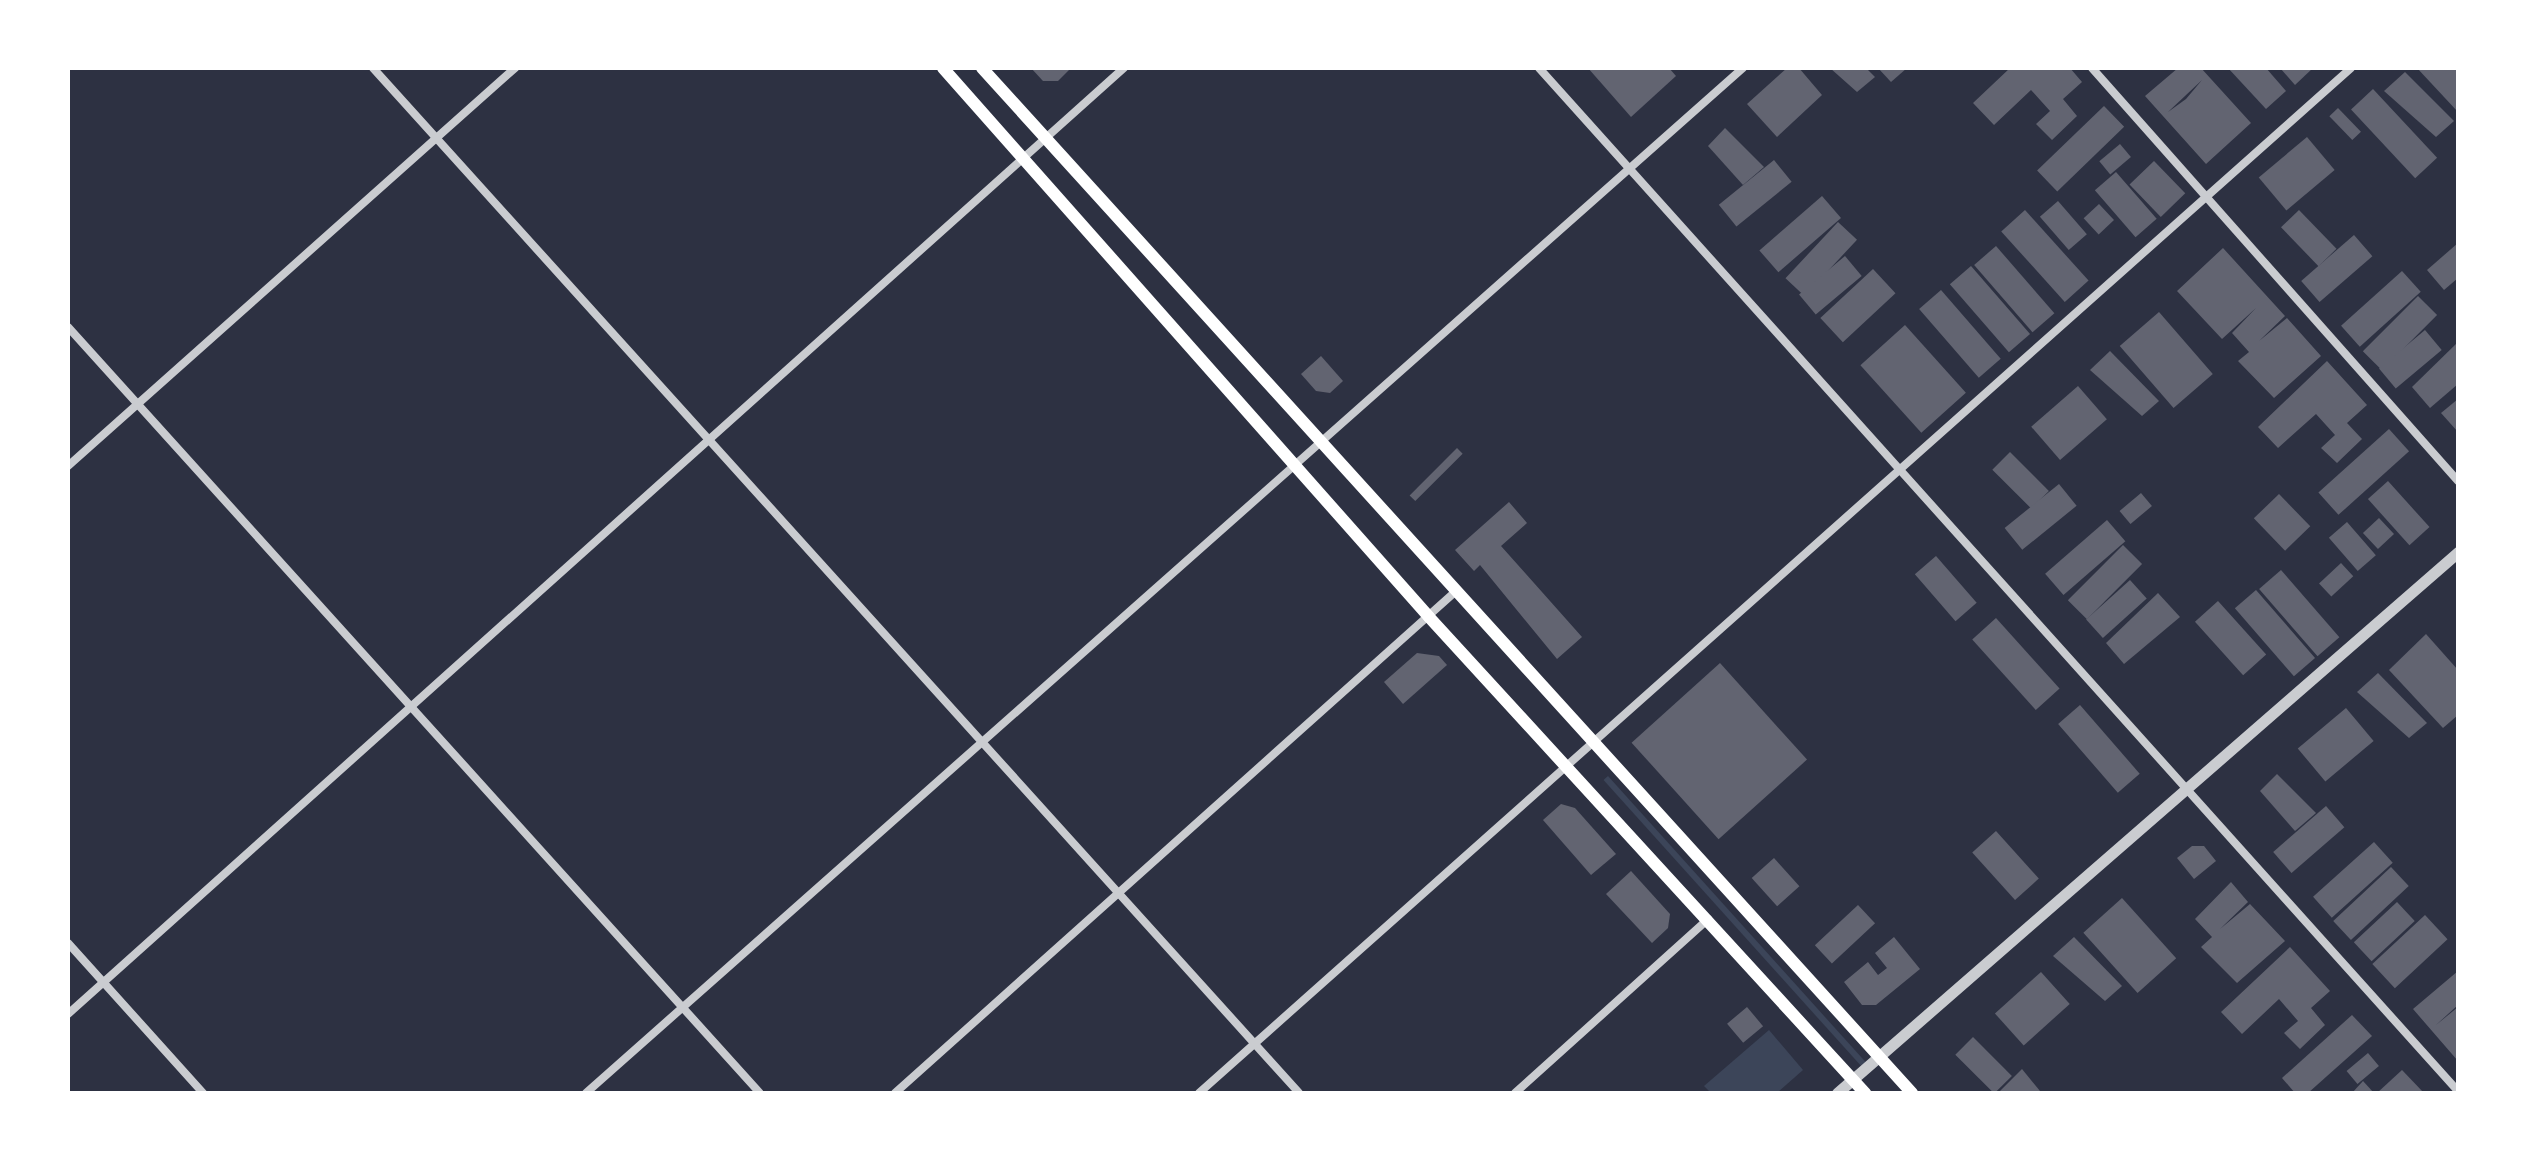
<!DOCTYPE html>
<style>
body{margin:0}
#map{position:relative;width:2526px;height:1161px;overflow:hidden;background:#2d3142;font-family:"Nunito Sans",sans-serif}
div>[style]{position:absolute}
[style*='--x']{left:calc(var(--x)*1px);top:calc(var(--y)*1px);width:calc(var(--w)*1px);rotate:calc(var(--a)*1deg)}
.green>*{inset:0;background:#3c4559;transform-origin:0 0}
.building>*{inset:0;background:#626471;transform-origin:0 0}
.minor>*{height:8px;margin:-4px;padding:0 4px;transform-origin:4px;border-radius:4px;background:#caccd0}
.tertiary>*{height:11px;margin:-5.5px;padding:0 5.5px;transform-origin:5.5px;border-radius:5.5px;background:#caccd0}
.secondary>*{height:12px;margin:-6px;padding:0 6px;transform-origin:6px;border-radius:6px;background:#fff}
span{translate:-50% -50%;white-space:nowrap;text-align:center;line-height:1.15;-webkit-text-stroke:6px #fff;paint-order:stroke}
.frame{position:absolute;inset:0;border:70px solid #fff;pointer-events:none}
</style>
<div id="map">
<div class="green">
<div style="left:1608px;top:776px;width:386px;height:6px;rotate:48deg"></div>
<div style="clip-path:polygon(1769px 1030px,1803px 1070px,1777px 1093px,1711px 1093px,1704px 1086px)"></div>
</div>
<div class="building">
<div style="clip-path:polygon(1031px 68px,1071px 68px,1058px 81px,1043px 81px)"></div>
<div style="clip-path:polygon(1588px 68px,1669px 68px,1676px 76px,1631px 117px)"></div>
<div style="clip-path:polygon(1787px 68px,1799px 68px,1822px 95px,1777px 137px,1747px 104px)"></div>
<div style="clip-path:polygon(1830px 68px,1866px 68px,1875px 77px,1857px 92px)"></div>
<div style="clip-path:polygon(1878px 68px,1907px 68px,1891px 82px)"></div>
<div style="clip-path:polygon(2010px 68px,2070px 68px,2082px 82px,2063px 99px,2077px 116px,2052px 140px,2036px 124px,2050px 111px,2031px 90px,1994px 125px,1973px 103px)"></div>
<div style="clip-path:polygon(evenodd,2178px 68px,2201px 68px,2251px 123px,2206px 164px,2145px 96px,2178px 68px,2202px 80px,2186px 99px,2168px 112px,2202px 80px)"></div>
<div style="clip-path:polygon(2228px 68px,2266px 68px,2286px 91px,2266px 109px)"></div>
<div style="clip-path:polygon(2280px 68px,2313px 68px,2295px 85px)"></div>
<div style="clip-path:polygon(2417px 68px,2458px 68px,2458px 112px)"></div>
<div style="clip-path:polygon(2405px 72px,2454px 121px,2436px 137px,2384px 91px)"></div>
<div style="left:2373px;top:89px;width:94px;height:30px;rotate:47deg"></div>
<div style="left:2104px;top:106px;width:29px;height:93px;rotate:46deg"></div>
<div style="left:2338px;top:108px;width:33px;height:12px;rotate:46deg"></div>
<div style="clip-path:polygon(1725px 128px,1764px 167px,1743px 185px,1708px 146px)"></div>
<div style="left:2307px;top:137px;width:43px;height:63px;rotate:50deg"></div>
<div style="left:2120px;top:144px;width:17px;height:27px;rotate:50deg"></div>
<div style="left:1774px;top:160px;width:28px;height:71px;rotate:51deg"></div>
<div style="left:2154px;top:161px;width:45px;height:34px;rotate:46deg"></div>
<div style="left:2116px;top:172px;width:62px;height:28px;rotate:49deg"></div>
<div style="left:1822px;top:196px;width:29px;height:83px;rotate:49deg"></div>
<div style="left:2058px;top:201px;width:44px;height:24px;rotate:49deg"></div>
<div style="left:2099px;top:204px;width:22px;height:21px;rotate:47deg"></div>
<div style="left:2025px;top:210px;width:95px;height:32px;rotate:48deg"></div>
<div style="left:2299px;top:210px;width:54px;height:25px;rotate:46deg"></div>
<div style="left:1838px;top:222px;width:26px;height:77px;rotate:43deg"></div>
<div style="left:2354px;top:235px;width:28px;height:70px;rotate:49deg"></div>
<div style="clip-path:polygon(2458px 243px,2458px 278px,2444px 290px,2427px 270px)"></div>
<div style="left:1996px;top:246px;width:89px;height:29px;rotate:49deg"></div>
<div style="clip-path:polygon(2223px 248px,2285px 316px,2259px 341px,2287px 318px,2321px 356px,2274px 398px,2238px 361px,2249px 352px,2232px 333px,2256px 308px,2222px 339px,2177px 291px)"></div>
<div style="left:1845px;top:256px;width:26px;height:60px;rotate:50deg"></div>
<div style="left:1971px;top:266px;width:90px;height:28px;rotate:49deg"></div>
<div style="left:1873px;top:269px;width:33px;height:72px;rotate:47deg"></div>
<div style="left:2402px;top:271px;width:28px;height:82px;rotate:48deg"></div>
<div style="left:1941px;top:290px;width:91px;height:29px;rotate:49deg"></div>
<div style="left:2418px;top:296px;width:27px;height:78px;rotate:45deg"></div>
<div style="left:2159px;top:312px;width:82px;height:52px;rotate:49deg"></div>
<div style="left:1905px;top:325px;width:91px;height:60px;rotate:48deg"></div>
<div style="left:2425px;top:330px;width:26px;height:60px;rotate:50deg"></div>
<div style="clip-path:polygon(2458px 342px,2458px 384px,2430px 408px,2412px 387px)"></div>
<div style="clip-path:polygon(2110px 351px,2159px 401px,2142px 416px,2090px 370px)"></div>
<div style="clip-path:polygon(1321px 356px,1343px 381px,1330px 393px,1316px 391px,1301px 374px)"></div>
<div style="clip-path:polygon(2327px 361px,2367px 405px,2347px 423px,2362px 439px,2337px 463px,2321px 448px,2335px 435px,2316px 414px,2278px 448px,2258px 427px)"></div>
<div style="left:2078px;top:386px;width:44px;height:62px;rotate:49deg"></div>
<div style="clip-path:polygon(2458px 399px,2458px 432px,2441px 413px)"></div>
<div style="left:2389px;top:429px;width:30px;height:95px;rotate:48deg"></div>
<div style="left:1457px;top:448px;width:8px;height:67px;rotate:45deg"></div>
<div style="left:2010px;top:452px;width:55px;height:25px;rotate:45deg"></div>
<div style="left:2388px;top:481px;width:62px;height:27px;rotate:48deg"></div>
<div style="left:2059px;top:484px;width:28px;height:70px;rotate:51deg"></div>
<div style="left:2141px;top:493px;width:17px;height:28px;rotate:50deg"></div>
<div style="left:2279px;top:494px;width:45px;height:35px;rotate:46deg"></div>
<div style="clip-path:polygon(1509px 502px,1527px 523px,1501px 546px,1582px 637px,1557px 659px,1480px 565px,1474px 571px,1455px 550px)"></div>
<div style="left:2379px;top:518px;width:22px;height:22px;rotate:47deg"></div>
<div style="left:2107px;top:520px;width:28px;height:82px;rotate:49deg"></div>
<div style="left:2347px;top:522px;width:44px;height:24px;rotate:49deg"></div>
<div style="left:2123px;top:545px;width:27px;height:78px;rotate:45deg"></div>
<div style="left:1936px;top:556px;width:62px;height:28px;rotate:49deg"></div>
<div style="left:2341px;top:563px;width:18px;height:30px;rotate:47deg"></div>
<div style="left:2281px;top:570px;width:89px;height:29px;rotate:49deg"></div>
<div style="left:2130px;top:580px;width:25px;height:59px;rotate:48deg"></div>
<div style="left:2256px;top:590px;width:90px;height:28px;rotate:49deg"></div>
<div style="clip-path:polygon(2158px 593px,2180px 617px,2124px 664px,2106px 643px)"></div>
<div style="left:2218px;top:601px;width:72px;height:31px;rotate:48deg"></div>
<div style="left:1996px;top:618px;width:95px;height:32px;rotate:48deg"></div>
<div style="clip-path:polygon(2426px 634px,2458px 670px,2458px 715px,2443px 728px,2389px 670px)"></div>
<div style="clip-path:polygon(1417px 653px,1439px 656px,1447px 665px,1403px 704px,1384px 682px)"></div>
<div style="left:1720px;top:663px;width:130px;height:119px;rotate:48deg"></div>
<div style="clip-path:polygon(2378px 673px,2427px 723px,2409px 738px,2357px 692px)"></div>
<div style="left:2080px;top:705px;width:91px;height:29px;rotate:49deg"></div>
<div style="left:2346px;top:708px;width:43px;height:63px;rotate:50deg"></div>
<div style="clip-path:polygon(2277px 774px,2316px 813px,2295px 831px,2260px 791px)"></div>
<div style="clip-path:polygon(1561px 804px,1575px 808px,1616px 854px,1591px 875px,1543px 820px)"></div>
<div style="left:2326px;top:806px;width:28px;height:70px;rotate:49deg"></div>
<div style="left:1996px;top:831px;width:64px;height:32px;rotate:48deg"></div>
<div style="left:2374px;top:842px;width:28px;height:82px;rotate:48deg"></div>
<div style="clip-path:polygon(2192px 846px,2204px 846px,2216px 861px,2194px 879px,2177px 858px)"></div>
<div style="left:1774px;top:858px;width:38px;height:30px;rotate:48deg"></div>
<div style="left:2391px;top:867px;width:26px;height:79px;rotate:47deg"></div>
<div style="clip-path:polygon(1631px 871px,1670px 914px,1668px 928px,1652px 943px,1606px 894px)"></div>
<div style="clip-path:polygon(2231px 882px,2248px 902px,2220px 929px,2250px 904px,2285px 941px,2237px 983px,2201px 947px,2212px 937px,2195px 919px)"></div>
<div style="left:2122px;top:898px;width:81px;height:52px;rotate:48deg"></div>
<div style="left:2397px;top:902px;width:26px;height:59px;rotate:47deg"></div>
<div style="left:1858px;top:905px;width:25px;height:59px;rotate:47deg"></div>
<div style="left:2425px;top:915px;width:33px;height:72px;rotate:47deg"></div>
<div style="clip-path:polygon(1894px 937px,1920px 969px,1876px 1005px,1862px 1005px,1844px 982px,1868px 962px,1878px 975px,1887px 968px,1875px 953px)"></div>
<div style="clip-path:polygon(2074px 937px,2122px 986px,2105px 1001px,2053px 956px)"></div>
<div style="clip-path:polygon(2290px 947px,2330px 991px,2311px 1008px,2325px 1025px,2300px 1049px,2284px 1033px,2298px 1021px,2279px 999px,2242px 1034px,2221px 1012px)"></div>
<div style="clip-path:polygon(2458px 971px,2458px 1005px,2436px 1025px,2458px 1007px,2458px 1061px,2413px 1009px)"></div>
<div style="left:2041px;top:972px;width:43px;height:62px;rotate:48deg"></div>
<div style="left:1747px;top:1007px;width:25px;height:26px;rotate:50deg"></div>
<div style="clip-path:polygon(2352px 1015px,2372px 1036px,2308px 1093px,2295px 1093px,2282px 1078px)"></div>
<div style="left:1973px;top:1037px;width:55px;height:25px;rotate:45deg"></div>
<div style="left:2368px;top:1053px;width:17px;height:28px;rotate:50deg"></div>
<div style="clip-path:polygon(2022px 1069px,2040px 1091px,1998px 1093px)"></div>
<div style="clip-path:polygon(2402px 1070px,2424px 1093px,2377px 1093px)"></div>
<div style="clip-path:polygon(2363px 1081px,2374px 1093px,2352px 1093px)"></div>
</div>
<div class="minor">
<div style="--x:373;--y:68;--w:1381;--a:47.9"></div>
<div style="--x:1539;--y:68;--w:1375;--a:48.07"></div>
<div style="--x:2092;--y:68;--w:552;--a:48.45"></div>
<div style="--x:68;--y:327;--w:1032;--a:47.91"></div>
<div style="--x:68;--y:466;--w:599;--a:-41.68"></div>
<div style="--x:68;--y:943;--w:202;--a:48"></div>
<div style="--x:68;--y:1014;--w:1418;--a:-41.86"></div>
<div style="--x:586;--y:1093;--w:1546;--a:-41.54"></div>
<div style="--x:895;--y:1093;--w:751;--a:-41.82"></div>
<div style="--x:1199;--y:1093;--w:1542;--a:-41.66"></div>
<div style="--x:1515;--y:1093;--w:260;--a:-42"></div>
</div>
<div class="tertiary">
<div style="--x:1837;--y:1093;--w:824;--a:-41.06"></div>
</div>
<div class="secondary">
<div style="--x:943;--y:68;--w:733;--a:48.48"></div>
<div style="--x:1429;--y:617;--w:646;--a:47.51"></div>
<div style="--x:982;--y:68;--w:1384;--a:47.78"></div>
</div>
<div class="frame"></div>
</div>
